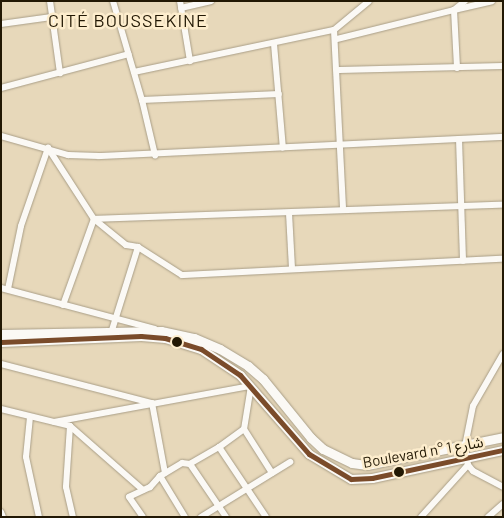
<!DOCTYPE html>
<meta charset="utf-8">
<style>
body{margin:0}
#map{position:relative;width:504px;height:518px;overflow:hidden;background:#e7d8ba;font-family:Barlow,"Noto Sans Arabic",sans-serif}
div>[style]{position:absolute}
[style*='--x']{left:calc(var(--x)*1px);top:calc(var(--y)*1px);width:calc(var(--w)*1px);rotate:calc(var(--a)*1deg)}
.roads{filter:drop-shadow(0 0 1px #a99e87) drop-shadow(0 0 1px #a99e87)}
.minor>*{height:6px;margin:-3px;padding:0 3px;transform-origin:3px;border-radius:3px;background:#fbf9f5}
.secondary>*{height:9px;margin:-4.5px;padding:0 4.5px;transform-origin:4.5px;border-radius:4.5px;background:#fbf9f5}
.bus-1>*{height:5px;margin:-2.5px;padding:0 2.5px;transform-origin:2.5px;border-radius:2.5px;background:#7a4b2a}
.dots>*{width:14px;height:14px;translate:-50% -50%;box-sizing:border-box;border:2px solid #fdedcd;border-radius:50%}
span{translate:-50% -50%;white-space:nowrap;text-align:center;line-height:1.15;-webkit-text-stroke:5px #fdedcd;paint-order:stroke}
.street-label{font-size:15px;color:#221804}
.quarter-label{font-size:18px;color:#221804;letter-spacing:1px}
.frame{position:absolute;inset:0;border:2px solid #221804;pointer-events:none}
</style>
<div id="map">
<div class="roads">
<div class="minor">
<div style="--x:50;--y:1;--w:73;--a:82.1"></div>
<div style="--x:113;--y:1;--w:103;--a:73.7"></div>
<div style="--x:142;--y:100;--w:57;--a:76.7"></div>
<div style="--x:180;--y:1;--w:61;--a:80.5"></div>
<div style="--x:465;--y:1;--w:14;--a:141"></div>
<div style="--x:454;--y:10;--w:39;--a:-13"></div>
<div style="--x:181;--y:8;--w:31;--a:-13"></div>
<div style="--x:1;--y:24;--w:51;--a:-7.8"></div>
<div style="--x:334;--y:30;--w:179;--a:87.1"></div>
<div style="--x:337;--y:39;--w:121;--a:-13.9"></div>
<div style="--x:454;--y:10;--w:58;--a:87"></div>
<div style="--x:274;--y:44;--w:104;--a:85.1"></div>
<div style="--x:339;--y:70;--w:164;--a:-1.4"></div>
<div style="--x:134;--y:72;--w:204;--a:-11.9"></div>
<div style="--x:334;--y:30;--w:45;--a:-39.6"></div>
<div style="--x:1;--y:88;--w:132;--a:-14.9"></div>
<div style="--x:142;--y:100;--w:137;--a:-2.5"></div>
<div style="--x:1;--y:136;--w:70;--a:15.8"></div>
<div style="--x:68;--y:155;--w:31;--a:2"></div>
<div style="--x:99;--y:156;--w:404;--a:-2.7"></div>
<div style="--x:459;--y:139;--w:122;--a:88.1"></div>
<div style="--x:48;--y:148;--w:85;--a:57.1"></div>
<div style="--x:94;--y:219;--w:41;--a:39.1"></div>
<div style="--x:126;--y:245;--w:12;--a:9"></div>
<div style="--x:138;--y:247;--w:52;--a:32.5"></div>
<div style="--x:182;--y:275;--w:321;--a:-2.9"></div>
<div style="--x:289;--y:213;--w:56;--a:86.9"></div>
<div style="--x:1;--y:288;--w:159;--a:14.9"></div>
<div style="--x:8;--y:289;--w:64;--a:-78.3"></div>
<div style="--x:21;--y:226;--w:83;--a:-70.9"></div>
<div style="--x:63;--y:305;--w:91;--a:-70.2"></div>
<div style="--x:94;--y:219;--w:409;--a:-2"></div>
<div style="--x:112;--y:330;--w:87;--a:-72.6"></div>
<div style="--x:503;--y:354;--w:60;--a:120"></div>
<div style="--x:473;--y:406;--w:41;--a:101.3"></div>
<div style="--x:465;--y:446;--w:19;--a:81"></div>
<div style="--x:468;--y:465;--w:8;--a:50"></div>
<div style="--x:473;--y:471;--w:34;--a:28"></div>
<div style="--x:1;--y:364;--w:156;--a:14.5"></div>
<div style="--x:152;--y:403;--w:71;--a:79.5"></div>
<div style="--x:1;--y:409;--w:71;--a:13.8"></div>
<div style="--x:70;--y:426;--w:97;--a:41.2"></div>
<div style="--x:30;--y:417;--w:40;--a:95.7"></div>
<div style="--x:26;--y:457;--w:61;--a:77.8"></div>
<div style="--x:54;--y:422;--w:200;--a:-10.4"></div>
<div style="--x:251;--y:386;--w:44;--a:99.2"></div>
<div style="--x:244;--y:429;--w:31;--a:144"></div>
<div style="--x:219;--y:447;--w:34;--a:150"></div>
<div style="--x:190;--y:464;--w:8;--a:-173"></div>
<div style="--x:182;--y:463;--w:26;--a:149"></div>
<div style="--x:160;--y:476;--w:15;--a:132"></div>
<div style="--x:150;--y:487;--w:23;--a:155"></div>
<div style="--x:129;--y:497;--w:24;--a:55"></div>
<div style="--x:70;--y:426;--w:61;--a:93.8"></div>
<div style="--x:66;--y:487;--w:31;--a:77"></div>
<div style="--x:244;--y:429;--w:52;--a:57.5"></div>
<div style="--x:219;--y:447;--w:84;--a:56.1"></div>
<div style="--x:190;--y:464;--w:64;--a:55.8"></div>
<div style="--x:160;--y:476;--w:48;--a:58.6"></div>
<div style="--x:1;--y:512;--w:5;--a:68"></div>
<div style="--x:201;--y:517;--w:105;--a:-31.7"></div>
<div style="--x:421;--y:517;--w:70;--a:-47.9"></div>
<div style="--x:488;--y:517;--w:20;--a:-41"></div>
</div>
<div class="secondary">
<div style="--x:1;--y:334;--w:160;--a:-1.1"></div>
<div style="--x:161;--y:331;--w:34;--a:12"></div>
<div style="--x:194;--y:338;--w:28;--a:23"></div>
<div style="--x:220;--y:349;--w:33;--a:31"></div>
<div style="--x:248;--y:366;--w:20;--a:41"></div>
<div style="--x:263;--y:379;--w:76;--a:50.9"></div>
<div style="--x:311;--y:438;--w:16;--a:43"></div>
<div style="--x:323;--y:449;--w:32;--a:26"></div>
<div style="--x:352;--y:463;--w:15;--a:8"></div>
<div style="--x:367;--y:465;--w:139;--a:-11.6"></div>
<div style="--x:1;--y:342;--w:140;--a:-2.5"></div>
<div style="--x:141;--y:336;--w:24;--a:5"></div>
<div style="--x:165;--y:338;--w:38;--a:17"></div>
<div style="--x:201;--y:349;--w:47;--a:33.7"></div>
<div style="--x:240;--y:375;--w:105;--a:48.9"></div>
<div style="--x:309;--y:454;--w:49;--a:30.8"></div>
<div style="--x:351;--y:479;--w:21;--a:-3"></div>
<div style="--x:372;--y:478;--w:134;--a:-12.1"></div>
</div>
</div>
<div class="bus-1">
<div style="--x:1;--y:342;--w:140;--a:-2.5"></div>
<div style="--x:141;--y:336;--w:24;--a:5"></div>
<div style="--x:165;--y:338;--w:38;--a:17"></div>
<div style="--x:201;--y:349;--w:47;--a:33.7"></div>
<div style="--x:240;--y:375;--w:105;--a:48.9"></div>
<div style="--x:309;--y:454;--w:49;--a:30.8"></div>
<div style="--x:351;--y:479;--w:21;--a:-3"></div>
<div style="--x:372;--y:478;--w:134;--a:-12.1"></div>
</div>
<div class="dots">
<div style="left:177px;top:342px;background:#221804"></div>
<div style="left:399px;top:472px;background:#221804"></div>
</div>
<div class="street-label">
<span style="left:423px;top:452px;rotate:-10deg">Boulevard n° شارع 1</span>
</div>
<div class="quarter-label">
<span style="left:128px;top:20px">CITÉ BOUSSEKINE</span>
</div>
<div class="frame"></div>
</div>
